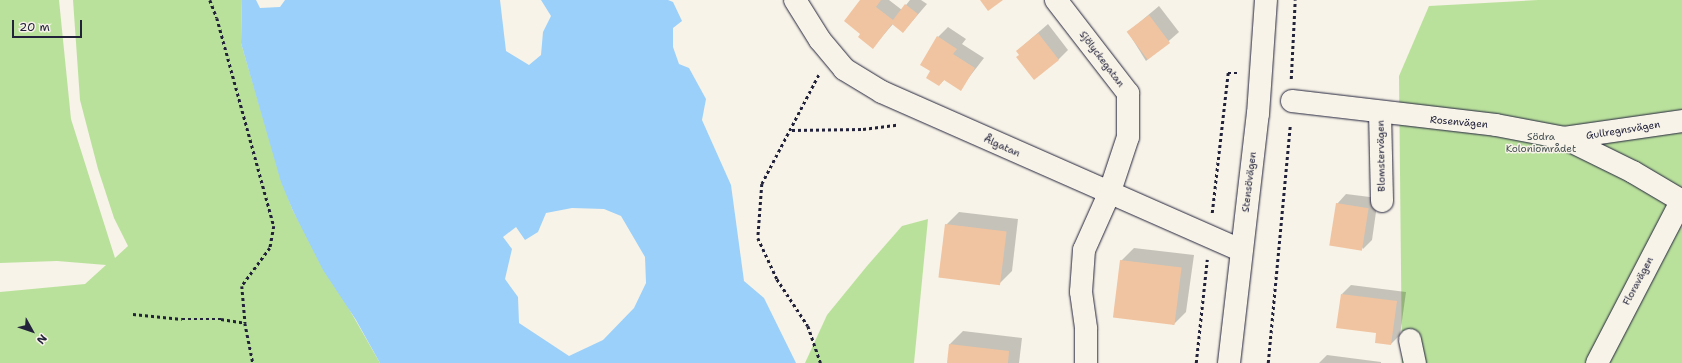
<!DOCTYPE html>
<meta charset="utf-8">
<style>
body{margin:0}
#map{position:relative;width:1682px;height:363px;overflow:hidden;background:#f7f3e8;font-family:"Shantell Sans",sans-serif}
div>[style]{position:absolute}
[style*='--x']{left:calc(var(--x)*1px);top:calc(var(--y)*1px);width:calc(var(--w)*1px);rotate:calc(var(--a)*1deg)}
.green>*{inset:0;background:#bae19c}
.water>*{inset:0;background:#9bd0fa}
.shadow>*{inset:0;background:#0003}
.building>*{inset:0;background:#f1c4a1;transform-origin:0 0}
.path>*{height:2.5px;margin-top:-1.25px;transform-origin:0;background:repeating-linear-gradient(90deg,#22223b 0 3px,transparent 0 6px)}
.roads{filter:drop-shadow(0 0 1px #22223b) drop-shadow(0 0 1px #22223b)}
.minor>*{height:22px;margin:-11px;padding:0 11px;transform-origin:11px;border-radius:11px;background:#f7f3e8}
span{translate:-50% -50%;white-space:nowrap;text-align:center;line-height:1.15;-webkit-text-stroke:3px #f7f3e8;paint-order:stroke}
.street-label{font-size:10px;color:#22223b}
.park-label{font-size:10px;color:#485253}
.north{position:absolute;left:12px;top:311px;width:40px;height:40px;-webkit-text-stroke:3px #f7f3e8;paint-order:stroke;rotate:130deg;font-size:11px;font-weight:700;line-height:16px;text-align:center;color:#22223b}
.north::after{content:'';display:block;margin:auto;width:14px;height:18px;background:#22223b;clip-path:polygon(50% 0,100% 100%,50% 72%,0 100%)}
.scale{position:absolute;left:12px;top:20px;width:70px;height:18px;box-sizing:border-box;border:2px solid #22223b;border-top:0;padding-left:5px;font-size:12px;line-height:14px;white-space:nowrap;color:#22223b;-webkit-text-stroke:3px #f7f3e8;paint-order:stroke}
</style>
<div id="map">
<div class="green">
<div style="clip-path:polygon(0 0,59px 0,71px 119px,115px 258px,128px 246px,114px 218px,98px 169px,80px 100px,73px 0,242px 0,241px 43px,282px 182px,293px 211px,380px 363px,0 363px,0 292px,85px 284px,106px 265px,57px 261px,0 263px)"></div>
<div style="clip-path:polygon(1538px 0,1682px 0,1682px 363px,1402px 363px,1399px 76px,1429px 6px)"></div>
<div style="clip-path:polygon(928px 219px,914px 363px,805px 363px,827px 315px,867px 266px,902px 226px)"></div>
</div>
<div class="water">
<div style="clip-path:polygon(evenodd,242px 0,256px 0,260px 8px,280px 7px,285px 0,500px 0,506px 51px,529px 65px,541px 55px,543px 32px,551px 16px,541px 0,668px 0,673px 2px,682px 21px,673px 28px,673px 47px,679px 64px,689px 68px,706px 99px,702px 120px,731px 185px,744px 281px,764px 298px,796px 363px,380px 363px,356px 320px,323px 270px,293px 211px,281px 182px,241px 43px,242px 0,572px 208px,604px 209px,621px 216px,645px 257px,646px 283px,634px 308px,603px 340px,569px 356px,519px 323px,518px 297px,505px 279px,512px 249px,503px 237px,516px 227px,525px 240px,538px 232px,546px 213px,572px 208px)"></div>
</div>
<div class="shadow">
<div style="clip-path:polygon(861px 0,889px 0,902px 10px,910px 0,921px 0,927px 4px,903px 32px,893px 24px,873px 47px,862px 33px)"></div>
<div style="clip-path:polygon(1159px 6px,1179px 32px,1146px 61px,1128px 32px)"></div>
<div style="clip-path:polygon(1048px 24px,1068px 50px,1058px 60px,1020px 55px,1017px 51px)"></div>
<div style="clip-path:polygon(948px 27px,966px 39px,962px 44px,984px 58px,960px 89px,945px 79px,939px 85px,931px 71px,938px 37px)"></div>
<div style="clip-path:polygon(1346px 194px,1378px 198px,1372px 240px,1363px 249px,1337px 204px)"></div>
<div style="clip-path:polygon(959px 212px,1018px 219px,1012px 271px,999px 284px,946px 225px)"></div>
<div style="clip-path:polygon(1134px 248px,1194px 255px,1186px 312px,1173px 325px,1121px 261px)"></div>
<div style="clip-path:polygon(1351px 285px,1406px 292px,1400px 335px,1391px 344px,1342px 294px)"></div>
<div style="clip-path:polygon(963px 331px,1022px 338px,1019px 363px,948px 363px,950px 344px)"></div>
<div style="clip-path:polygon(1327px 355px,1381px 362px,1381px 363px,1319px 363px)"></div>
</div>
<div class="building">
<div style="clip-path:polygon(860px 0,881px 0,876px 7px,893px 20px,905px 4px,918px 14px,903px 33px,892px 24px,873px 49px,858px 37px,860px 34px,844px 21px)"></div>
<div style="clip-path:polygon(980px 0,1003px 0,988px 11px)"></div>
<div style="left:1149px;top:15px;width:35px;height:28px;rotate:53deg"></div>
<div style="clip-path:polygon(1038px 33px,1059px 60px,1034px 80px,1016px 57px,1019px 55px,1016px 51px)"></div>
<div style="clip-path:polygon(937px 36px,957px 49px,953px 54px,975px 68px,961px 91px,944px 80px,939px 86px,926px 78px,930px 71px,920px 65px)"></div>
<div style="left:1336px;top:203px;width:33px;height:43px;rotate:9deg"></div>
<div style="left:945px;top:224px;width:62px;height:54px;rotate:7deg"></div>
<div style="left:1120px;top:260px;width:62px;height:58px;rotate:7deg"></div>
<div style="clip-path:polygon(1341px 294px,1397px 301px,1391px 345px,1375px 343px,1376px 333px,1336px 328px)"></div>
<div style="clip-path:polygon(949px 344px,1009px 351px,1008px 363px,947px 363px)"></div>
</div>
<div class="path">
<div style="--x:210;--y:0;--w:19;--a:69"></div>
<div style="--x:217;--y:18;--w:216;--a:74.7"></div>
<div style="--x:274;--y:226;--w:22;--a:100"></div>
<div style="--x:270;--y:248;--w:47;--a:126.4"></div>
<div style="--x:242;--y:286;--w:37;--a:85"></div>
<div style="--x:245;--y:323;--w:41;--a:78.7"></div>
<div style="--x:819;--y:75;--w:123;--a:117.6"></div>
<div style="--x:762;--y:184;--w:54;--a:94.2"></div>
<div style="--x:758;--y:238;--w:45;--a:65.1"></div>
<div style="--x:777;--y:279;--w:56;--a:56.6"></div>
<div style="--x:808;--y:326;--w:39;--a:71"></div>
<div style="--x:1291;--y:79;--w:79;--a:-87.1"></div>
<div style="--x:792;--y:130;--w:71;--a:-0.8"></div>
<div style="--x:863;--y:129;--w:34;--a:-7"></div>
<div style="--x:1212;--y:213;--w:141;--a:-83.5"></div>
<div style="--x:1228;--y:73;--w:10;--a:0"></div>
<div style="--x:133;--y:314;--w:49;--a:5.8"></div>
<div style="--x:182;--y:319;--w:39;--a:0"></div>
<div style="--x:221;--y:319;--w:24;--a:9"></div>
<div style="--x:1196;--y:363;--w:104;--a:-83.9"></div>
<div style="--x:1268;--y:363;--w:240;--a:-84.7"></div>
</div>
<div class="roads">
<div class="minor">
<div style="--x:795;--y:0;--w:47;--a:58"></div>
<div style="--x:820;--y:40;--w:38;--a:50"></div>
<div style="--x:844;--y:69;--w:44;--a:31.2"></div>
<div style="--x:882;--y:92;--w:392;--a:23.8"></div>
<div style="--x:1056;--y:0;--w:118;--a:52.3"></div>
<div style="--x:1128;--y:93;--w:44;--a:90"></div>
<div style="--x:1128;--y:137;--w:60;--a:108.4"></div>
<div style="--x:1109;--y:194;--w:61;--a:114.1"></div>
<div style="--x:1084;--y:250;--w:42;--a:94.1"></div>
<div style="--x:1081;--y:292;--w:37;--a:82"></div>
<div style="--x:1086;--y:329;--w:34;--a:90"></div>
<div style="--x:1292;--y:101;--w:205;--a:6.7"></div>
<div style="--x:1496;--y:125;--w:69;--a:10.8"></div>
<div style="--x:1564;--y:138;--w:77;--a:26.2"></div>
<div style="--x:1633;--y:172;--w:57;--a:30.6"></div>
<div style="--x:1380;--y:112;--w:89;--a:88.7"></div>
<div style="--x:1564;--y:138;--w:119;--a:-8.2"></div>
<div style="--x:1410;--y:340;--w:24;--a:78"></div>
<div style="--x:1229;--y:363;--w:251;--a:-83.4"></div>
<div style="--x:1258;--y:114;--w:114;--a:-86"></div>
<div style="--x:1597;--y:363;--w:184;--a:-62.5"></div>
</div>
</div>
<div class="street-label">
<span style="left:1102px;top:59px;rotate:53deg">Sjölyckegatan</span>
<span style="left:1459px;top:122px;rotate:5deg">Rosenvägen</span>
<span style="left:1623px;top:130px;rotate:-9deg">Gullregnsvägen</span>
<span style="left:1002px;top:146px;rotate:24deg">Ålgatan</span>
<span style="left:1381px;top:156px;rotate:-91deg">Blomstervägen</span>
<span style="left:1249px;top:182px;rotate:-83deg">Stensövägen</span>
<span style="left:1638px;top:281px;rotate:-62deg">Floravägen</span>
</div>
<div class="park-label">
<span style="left:1541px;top:142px">Södra<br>Koloniområdet</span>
</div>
<div class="north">N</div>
<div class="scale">20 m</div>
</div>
